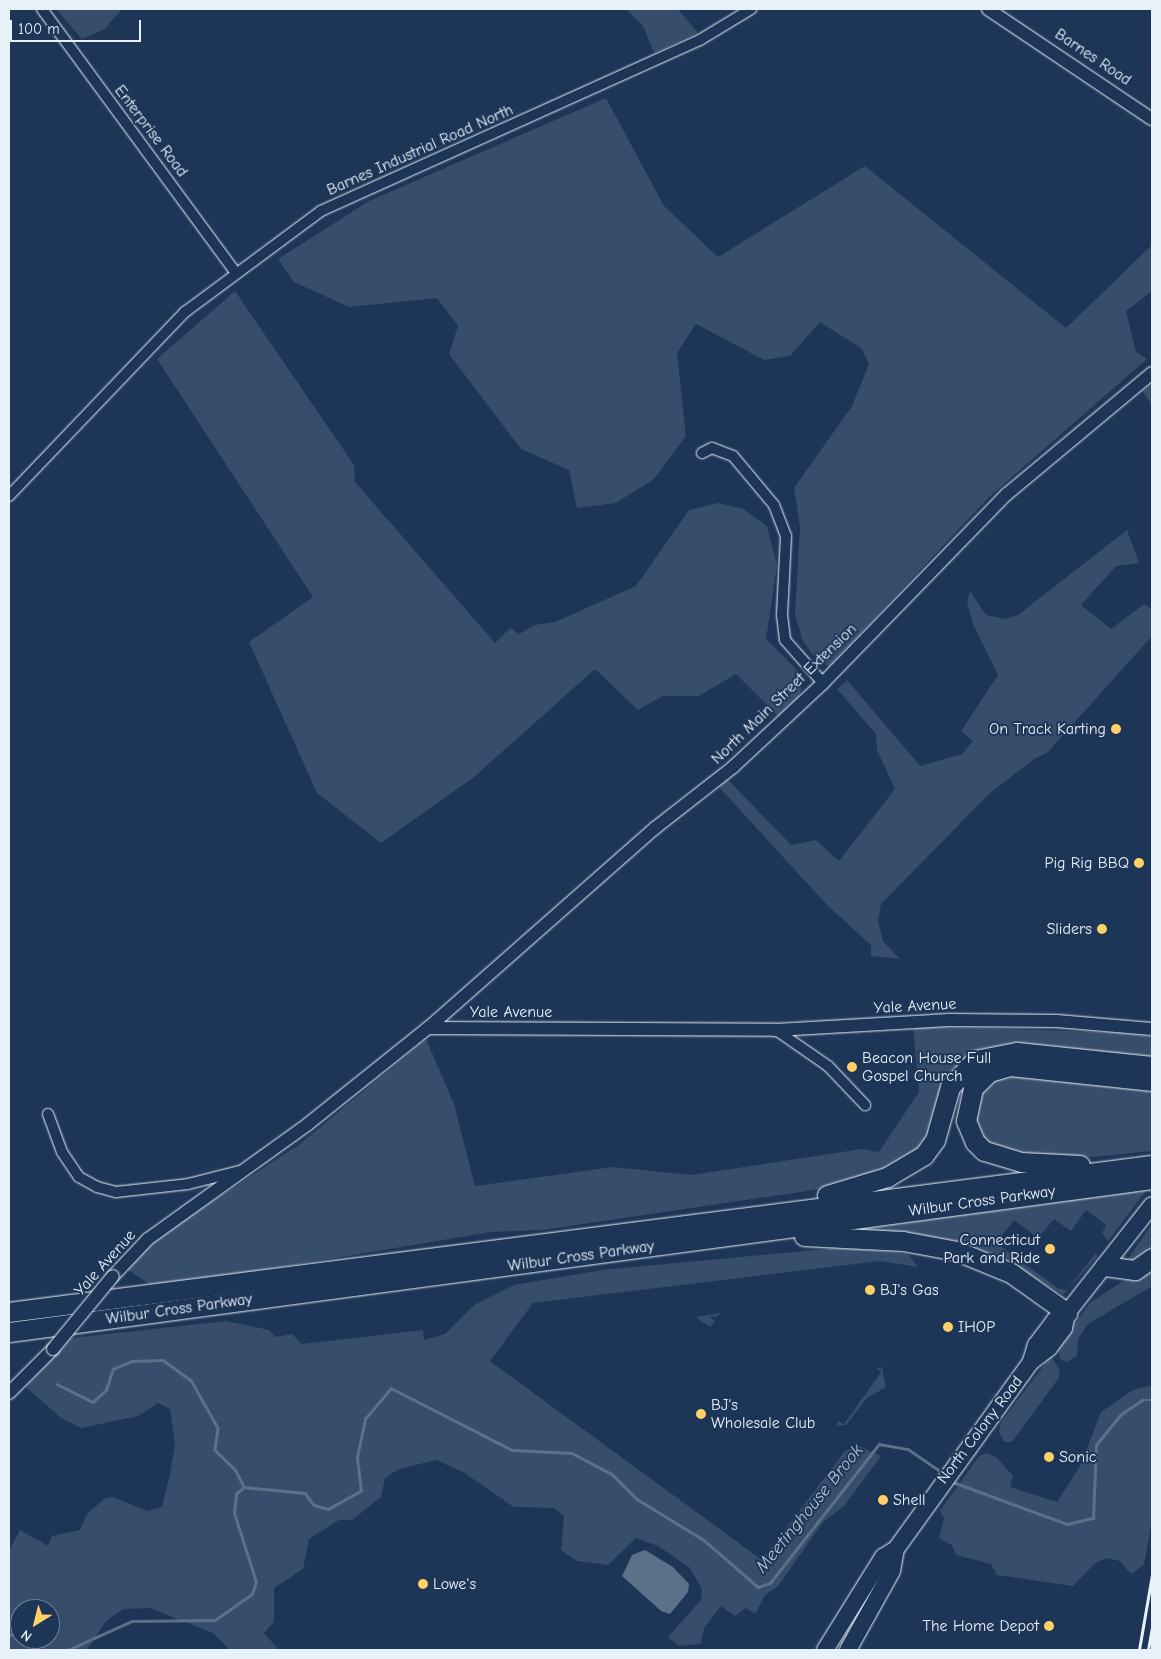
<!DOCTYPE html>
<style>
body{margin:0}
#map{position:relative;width:1161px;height:1659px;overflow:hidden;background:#1d3557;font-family:"Comic Neue",sans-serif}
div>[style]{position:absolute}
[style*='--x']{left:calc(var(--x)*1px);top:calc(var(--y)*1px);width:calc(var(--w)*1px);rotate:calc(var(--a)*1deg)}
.green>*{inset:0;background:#374d6c}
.water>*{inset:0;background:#5d7089}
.stream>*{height:2.5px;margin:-1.25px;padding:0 1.25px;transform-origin:1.25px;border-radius:1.25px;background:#5d7089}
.roads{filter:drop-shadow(0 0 1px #e8f1f8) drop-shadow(0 0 1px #e8f1f8)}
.minor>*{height:10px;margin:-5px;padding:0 5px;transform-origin:5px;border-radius:5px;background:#1d3557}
.tertiary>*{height:12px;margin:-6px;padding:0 6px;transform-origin:6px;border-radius:6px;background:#1d3557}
.primary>*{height:16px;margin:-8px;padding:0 8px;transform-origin:8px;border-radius:8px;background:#1d3557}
.motorway>*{height:19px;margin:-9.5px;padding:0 9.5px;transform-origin:9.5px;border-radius:9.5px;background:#1d3557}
.rail>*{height:2.5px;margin:-1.25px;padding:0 1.25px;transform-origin:1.25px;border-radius:1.25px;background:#e8f1f8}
.bridges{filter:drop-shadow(0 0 1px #e8f1f8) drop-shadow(0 0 1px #e8f1f8)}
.tertiary-bridge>*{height:12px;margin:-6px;padding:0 6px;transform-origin:6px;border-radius:6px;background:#1d3557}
.dots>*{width:14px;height:14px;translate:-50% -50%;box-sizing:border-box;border:2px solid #1d3557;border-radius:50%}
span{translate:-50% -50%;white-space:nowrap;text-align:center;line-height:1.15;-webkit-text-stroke:4px #1d3557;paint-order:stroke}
.street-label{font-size:16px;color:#e8f1f8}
.poi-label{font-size:16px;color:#e8f1f8}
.right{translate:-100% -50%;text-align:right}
.left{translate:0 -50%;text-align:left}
.water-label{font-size:18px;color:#b7c4d1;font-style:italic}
.frame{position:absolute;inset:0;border:10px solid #e8f1f8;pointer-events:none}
.north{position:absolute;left:10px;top:1599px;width:50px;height:50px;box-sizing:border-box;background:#1d3557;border:1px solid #6e8097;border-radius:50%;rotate:216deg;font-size:14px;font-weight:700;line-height:20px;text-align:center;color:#e8f1f8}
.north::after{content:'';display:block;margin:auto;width:18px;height:22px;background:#ffd166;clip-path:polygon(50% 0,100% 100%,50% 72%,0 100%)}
.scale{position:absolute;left:10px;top:20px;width:131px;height:22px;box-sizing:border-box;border:2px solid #e8f1f8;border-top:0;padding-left:6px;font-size:15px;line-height:18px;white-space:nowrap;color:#e8f1f8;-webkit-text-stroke:4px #1d3557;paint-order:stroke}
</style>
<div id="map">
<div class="green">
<div style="clip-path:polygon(56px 9px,122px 9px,105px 29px,82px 39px)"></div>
<div style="clip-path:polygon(626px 9px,678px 9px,698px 33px,654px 53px,643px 26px)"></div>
<div style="clip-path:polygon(606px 98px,664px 206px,718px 257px,865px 166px,1066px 328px,1152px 245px,1152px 291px,1126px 311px,1136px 352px,1147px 359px,989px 497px,829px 667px,815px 658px,803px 641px,795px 615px,800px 527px,794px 488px,852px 406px,869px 364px,862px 349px,820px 322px,790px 356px,764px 360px,696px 324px,677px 353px,686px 436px,654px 479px,616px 503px,577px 508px,569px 470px,521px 449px,449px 354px,458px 326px,437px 298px,349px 307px,294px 282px,278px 259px,369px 201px)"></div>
<div style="clip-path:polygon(235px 291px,354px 465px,355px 482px,495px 643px,510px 628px,519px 634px,535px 625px,555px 622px,636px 586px,689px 510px,718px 503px,743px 509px,767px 526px,777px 565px,766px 639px,804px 677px,799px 697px,778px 716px,736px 674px,699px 696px,663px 696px,638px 710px,595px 669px,474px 777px,381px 843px,317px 793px,249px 642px,313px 597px,157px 359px)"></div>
<div style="clip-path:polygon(1152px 383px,1152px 405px,1142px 391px)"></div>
<div style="clip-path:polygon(1127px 530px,1139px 563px,1116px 566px,1081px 605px,1111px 629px,1144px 604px,1152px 609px,1152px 636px,1047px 753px,1034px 759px,990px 793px,881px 904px,878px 921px,883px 941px,900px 959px,871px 956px,871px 945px,827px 905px,719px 787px,727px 779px,791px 845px,816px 840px,839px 861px,895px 789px,877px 750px,876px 734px,837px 689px,847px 680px,920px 766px,962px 754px,973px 741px,961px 731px,998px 675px,973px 624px,967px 603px,970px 591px,986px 615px,1005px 619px,1018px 615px)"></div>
<div style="clip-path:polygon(913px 1026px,1131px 1033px,1152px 1037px,1152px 1063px,970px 1060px,920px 1150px,899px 1163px,834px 1187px,543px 1230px,491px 1232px,155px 1288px,127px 1269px,153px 1240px,300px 1144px,426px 1039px,454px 1104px,475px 1186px,613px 1167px,691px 1175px,862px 1149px,879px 1152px,919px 1092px)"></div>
<div style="clip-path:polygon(1005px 1073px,1152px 1088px,1152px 1151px,1093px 1157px,1020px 1156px,978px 1138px,973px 1098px,981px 1084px)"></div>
<div style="clip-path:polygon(1149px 1187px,1108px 1241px,1102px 1233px,1106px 1225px,1086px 1210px,1071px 1231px,1054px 1219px,1038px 1238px,1014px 1220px,999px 1239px,996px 1243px,1059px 1289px,1067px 1290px,1096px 1253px,1097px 1257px,1063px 1295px,1006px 1259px,966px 1244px,856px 1230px)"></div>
<div style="clip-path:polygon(1152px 1224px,1152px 1250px,1140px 1260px,1125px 1263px)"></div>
<div style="clip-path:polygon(evenodd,848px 1247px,908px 1254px,918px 1267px,880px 1261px,533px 1303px,490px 1361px,762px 1560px,845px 1451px,859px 1446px,881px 1456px,844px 1506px,823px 1522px,778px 1586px,765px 1595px,755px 1614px,746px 1608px,735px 1616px,721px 1606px,704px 1628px,701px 1644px,679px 1646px,668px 1637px,701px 1600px,702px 1589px,689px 1567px,658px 1546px,636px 1538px,608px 1565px,577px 1561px,561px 1550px,564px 1516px,554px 1508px,514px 1507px,463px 1472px,436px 1460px,399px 1469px,385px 1478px,381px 1497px,352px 1520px,339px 1520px,309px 1539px,303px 1569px,274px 1588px,274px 1622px,264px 1633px,279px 1650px,230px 1650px,213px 1633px,150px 1608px,123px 1609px,106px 1621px,87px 1650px,9px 1650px,9px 1551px,20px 1530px,48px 1546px,52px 1536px,80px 1530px,87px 1514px,104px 1499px,113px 1497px,147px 1511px,162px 1507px,170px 1474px,175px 1445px,170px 1409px,158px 1403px,138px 1416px,81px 1428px,61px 1418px,26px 1387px,71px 1338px,226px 1321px,269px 1330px,275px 1337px,292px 1334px,302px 1344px,423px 1330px,424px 1340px,445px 1334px,474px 1305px,514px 1285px,602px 1270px,848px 1247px,20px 1609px,50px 1609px,50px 1639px,20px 1639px,20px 1609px)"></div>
<div style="clip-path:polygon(1152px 1262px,1152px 1286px,1088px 1324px,1078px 1339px,1077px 1356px,1067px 1362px,1060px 1359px,1058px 1345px,1091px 1302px)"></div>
<div style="clip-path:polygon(720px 1313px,717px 1317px,709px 1316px,715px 1321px,710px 1327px,695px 1317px)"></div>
<div style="clip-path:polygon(1051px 1356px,1060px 1371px,1058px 1379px,1012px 1442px,1004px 1442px,999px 1431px,1001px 1422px)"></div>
<div style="clip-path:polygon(882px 1367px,886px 1387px,867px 1398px,846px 1425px,837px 1426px,838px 1421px,844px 1424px,881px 1372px,876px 1368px)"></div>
<div style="clip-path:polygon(1152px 1385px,1152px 1519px,1144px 1565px,1131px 1574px,1120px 1561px,1106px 1558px,1094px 1564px,1073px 1586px,997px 1575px,991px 1564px,956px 1555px,952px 1545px,939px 1538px,944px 1518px,940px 1511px,979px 1456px,987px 1453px,997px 1458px,1013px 1476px,1010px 1487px,1057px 1502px,1080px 1466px,1101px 1412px,1133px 1390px)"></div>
</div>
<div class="water">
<div style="clip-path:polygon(645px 1550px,673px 1567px,689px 1584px,688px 1592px,670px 1614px,661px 1611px,622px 1576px,632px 1555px)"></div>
</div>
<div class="stream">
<div style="--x:57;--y:1384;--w:40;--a:26.6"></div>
<div style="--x:93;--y:1402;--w:18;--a:-43"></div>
<div style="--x:106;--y:1390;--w:22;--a:-72"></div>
<div style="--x:113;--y:1369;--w:21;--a:-23"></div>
<div style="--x:132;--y:1361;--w:31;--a:-2"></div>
<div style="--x:163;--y:1360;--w:34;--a:36"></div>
<div style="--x:191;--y:1380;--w:55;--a:60.6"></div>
<div style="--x:218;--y:1428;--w:22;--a:98"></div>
<div style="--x:215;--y:1450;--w:28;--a:44"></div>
<div style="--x:235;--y:1469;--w:20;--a:63"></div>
<div style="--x:953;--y:1482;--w:121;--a:20.2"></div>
<div style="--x:1067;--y:1524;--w:27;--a:-13"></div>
<div style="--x:1093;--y:1518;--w:73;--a:-87.6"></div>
<div style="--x:1096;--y:1445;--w:38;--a:-51"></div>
<div style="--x:1120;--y:1415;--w:27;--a:-34"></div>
<div style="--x:1142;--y:1400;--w:10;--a:0"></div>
<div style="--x:9;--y:1623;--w:11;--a:15"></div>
<div style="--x:9;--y:1636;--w:14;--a:-36"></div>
<div style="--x:68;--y:1650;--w:70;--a:-24.4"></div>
<div style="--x:132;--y:1621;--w:83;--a:-0.7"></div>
<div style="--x:215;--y:1620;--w:45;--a:-35.1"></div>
<div style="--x:252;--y:1594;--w:13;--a:-72"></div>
<div style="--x:256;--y:1582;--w:72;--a:-107.7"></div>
<div style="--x:234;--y:1513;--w:19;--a:-84"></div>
<div style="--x:236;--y:1494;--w:11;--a:-41"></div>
<div style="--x:244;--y:1487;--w:61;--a:5.6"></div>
<div style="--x:305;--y:1493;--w:15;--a:53"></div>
<div style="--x:314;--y:1505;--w:15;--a:16"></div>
<div style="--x:328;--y:1509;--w:38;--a:-29"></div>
<div style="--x:361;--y:1491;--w:34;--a:-97"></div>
<div style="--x:357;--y:1457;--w:39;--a:-78"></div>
<div style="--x:365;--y:1419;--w:40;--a:-50"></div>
<div style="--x:391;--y:1388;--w:136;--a:27.1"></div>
<div style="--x:512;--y:1450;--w:60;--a:2.9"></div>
<div style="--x:572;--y:1453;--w:45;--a:27.7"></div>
<div style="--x:612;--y:1474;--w:35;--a:45"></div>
<div style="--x:637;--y:1499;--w:79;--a:31.5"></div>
<div style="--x:704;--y:1540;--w:72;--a:41"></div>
<div style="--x:758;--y:1587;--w:13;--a:-18"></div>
<div style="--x:770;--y:1583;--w:177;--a:-51.9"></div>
<div style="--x:879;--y:1444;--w:29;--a:10"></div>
<div style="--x:908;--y:1449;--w:42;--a:34.4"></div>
</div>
<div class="roads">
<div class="minor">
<div style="--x:42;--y:9;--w:326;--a:53.7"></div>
<div style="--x:702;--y:453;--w:11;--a:-27"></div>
<div style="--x:712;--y:448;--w:22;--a:21"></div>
<div style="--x:733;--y:456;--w:64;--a:50.1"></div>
<div style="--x:774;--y:505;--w:33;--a:69"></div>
<div style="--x:786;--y:536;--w:79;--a:92.9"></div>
<div style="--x:782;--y:615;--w:25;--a:83"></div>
<div style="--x:785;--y:640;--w:57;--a:48.5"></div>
<div style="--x:9;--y:496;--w:255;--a:-46.3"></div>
<div style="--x:185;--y:312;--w:169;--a:-36.6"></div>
<div style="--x:321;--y:211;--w:416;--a:-24.3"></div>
<div style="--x:700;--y:40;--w:60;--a:-31.3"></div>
<div style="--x:776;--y:1030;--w:63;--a:34.7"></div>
<div style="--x:828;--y:1066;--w:54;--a:46.5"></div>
<div style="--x:48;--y:1114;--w:40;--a:69.8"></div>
<div style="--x:62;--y:1152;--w:30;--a:56"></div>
<div style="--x:79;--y:1177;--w:21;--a:29"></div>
<div style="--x:97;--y:1187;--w:20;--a:15"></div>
<div style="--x:116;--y:1192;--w:72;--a:-6.3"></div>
<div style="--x:188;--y:1184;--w:54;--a:-14"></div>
</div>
<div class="tertiary">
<div style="--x:988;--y:9;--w:197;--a:33.9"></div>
<div style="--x:428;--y:1028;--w:348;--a:0.3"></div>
<div style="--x:776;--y:1030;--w:173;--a:-3.3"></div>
<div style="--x:949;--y:1020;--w:108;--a:0.5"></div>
<div style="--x:1057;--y:1021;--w:95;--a:4.8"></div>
<div style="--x:113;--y:1276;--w:51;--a:-46.6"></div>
<div style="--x:148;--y:1239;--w:197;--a:-35.7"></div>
<div style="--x:308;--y:1124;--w:154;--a:-38.7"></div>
<div style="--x:428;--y:1028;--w:303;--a:-41.4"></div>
<div style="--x:655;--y:828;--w:99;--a:-38"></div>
<div style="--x:733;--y:767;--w:123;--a:-43"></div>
<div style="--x:823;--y:683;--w:264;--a:-45.8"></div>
<div style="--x:1007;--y:494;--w:189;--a:-39.8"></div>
<div style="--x:9;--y:1393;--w:62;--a:-45"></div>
</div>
<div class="primary">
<div style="--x:1031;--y:1361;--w:17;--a:-73"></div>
<div style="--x:1036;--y:1345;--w:31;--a:-53"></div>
<div style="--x:1055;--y:1320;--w:14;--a:-30"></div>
<div style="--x:1067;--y:1313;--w:137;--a:-51.8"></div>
<div style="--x:825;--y:1650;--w:110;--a:-58.1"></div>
<div style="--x:883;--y:1557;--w:15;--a:-32"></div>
<div style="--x:896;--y:1549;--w:231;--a:-54.2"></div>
<div style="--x:1031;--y:1362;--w:23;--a:-38"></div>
<div style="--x:1049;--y:1348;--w:25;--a:-53"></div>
<div style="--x:1064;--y:1328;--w:15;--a:-79"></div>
<div style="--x:848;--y:1650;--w:90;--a:-60.9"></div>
<div style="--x:892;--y:1571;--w:22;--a:-80"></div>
</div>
<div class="motorway">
<div style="--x:1080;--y:1165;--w:59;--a:-177.1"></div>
<div style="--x:1021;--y:1162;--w:39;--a:-163"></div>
<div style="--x:984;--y:1151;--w:13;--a:-135"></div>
<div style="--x:975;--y:1142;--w:23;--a:-113"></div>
<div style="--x:966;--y:1121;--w:34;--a:-78"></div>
<div style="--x:973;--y:1088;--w:23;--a:-45"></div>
<div style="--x:989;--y:1072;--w:22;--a:-16"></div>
<div style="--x:1010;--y:1066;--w:143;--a:6"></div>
<div style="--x:827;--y:1195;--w:63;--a:-16.7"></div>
<div style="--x:887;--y:1177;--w:43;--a:-30.7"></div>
<div style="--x:924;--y:1155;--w:19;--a:-54"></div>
<div style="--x:935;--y:1140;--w:55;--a:-74.2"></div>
<div style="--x:950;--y:1087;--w:37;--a:-47"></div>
<div style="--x:975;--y:1060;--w:43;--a:-10.8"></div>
<div style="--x:1017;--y:1052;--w:136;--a:5.9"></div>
<div style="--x:804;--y:1236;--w:99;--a:2.9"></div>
<div style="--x:903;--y:1241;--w:55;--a:10.5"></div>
<div style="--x:957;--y:1251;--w:58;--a:22.2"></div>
<div style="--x:1011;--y:1273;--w:69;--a:35.5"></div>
<div style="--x:1105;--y:1266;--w:30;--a:8"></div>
<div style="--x:1135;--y:1270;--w:21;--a:-35"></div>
<div style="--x:9;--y:1312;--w:1152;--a:-7.33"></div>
<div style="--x:9;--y:1332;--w:1153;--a:-7.62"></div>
</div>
</div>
<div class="rail">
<div style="--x:1139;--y:1650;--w:76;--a:-80.2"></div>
<div style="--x:1148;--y:1650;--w:22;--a:-80"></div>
</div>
<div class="bridges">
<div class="tertiary-bridge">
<div style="--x:53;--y:1349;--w:94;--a:-50.6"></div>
</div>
</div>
<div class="dots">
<div style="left:1116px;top:729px;background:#ffd166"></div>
<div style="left:1139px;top:863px;background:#ffd166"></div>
<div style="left:1102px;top:929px;background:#ffd166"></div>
<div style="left:852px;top:1067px;background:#ffd166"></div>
<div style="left:1050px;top:1249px;background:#ffd166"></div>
<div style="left:870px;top:1290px;background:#ffd166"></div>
<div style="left:948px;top:1327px;background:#ffd166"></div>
<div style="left:701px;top:1414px;background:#ffd166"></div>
<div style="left:1049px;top:1457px;background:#ffd166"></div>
<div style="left:883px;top:1500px;background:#ffd166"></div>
<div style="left:423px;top:1584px;background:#ffd166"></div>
<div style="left:1049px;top:1626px;background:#ffd166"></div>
</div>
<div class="street-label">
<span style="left:1093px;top:57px;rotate:34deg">Barnes Road</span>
<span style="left:151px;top:131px;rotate:53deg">Enterprise Road</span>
<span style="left:420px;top:150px;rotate:-24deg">Barnes Industrial Road North</span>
<span style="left:784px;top:694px;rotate:-44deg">North Main Street Extension</span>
<span style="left:915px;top:1006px;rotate:-3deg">Yale Avenue</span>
<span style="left:511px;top:1012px">Yale Avenue</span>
<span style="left:982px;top:1201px;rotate:-8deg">Wilbur Cross Parkway</span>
<span style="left:581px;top:1256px;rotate:-8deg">Wilbur Cross Parkway</span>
<span style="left:105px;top:1263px;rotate:-48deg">Yale Avenue</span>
<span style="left:179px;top:1309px;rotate:-8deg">Wilbur Cross Parkway</span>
<span style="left:980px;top:1430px;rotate:-53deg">North Colony Road</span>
</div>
<div class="poi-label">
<span class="right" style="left:1106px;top:729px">On Track Karting</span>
<span class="right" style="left:1129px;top:863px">Pig Rig BBQ</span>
<span class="right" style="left:1092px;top:929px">Sliders</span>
<span class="left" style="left:862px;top:1067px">Beacon House Full<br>Gospel Church</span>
<span class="right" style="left:1040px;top:1249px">Connecticut<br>Park and Ride</span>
<span class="left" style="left:880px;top:1290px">BJ's Gas</span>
<span class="left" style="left:958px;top:1327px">IHOP</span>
<span class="left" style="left:711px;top:1414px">BJ's<br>Wholesale Club</span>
<span class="left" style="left:1059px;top:1457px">Sonic</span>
<span class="left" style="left:893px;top:1500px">Shell</span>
<span class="left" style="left:433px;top:1584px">Lowe's</span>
<span class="right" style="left:1039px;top:1626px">The Home Depot</span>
</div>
<div class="water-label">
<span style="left:810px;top:1509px;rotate:-51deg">Meetinghouse Brook</span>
</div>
<div class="frame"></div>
<div class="north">N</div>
<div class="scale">100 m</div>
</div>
